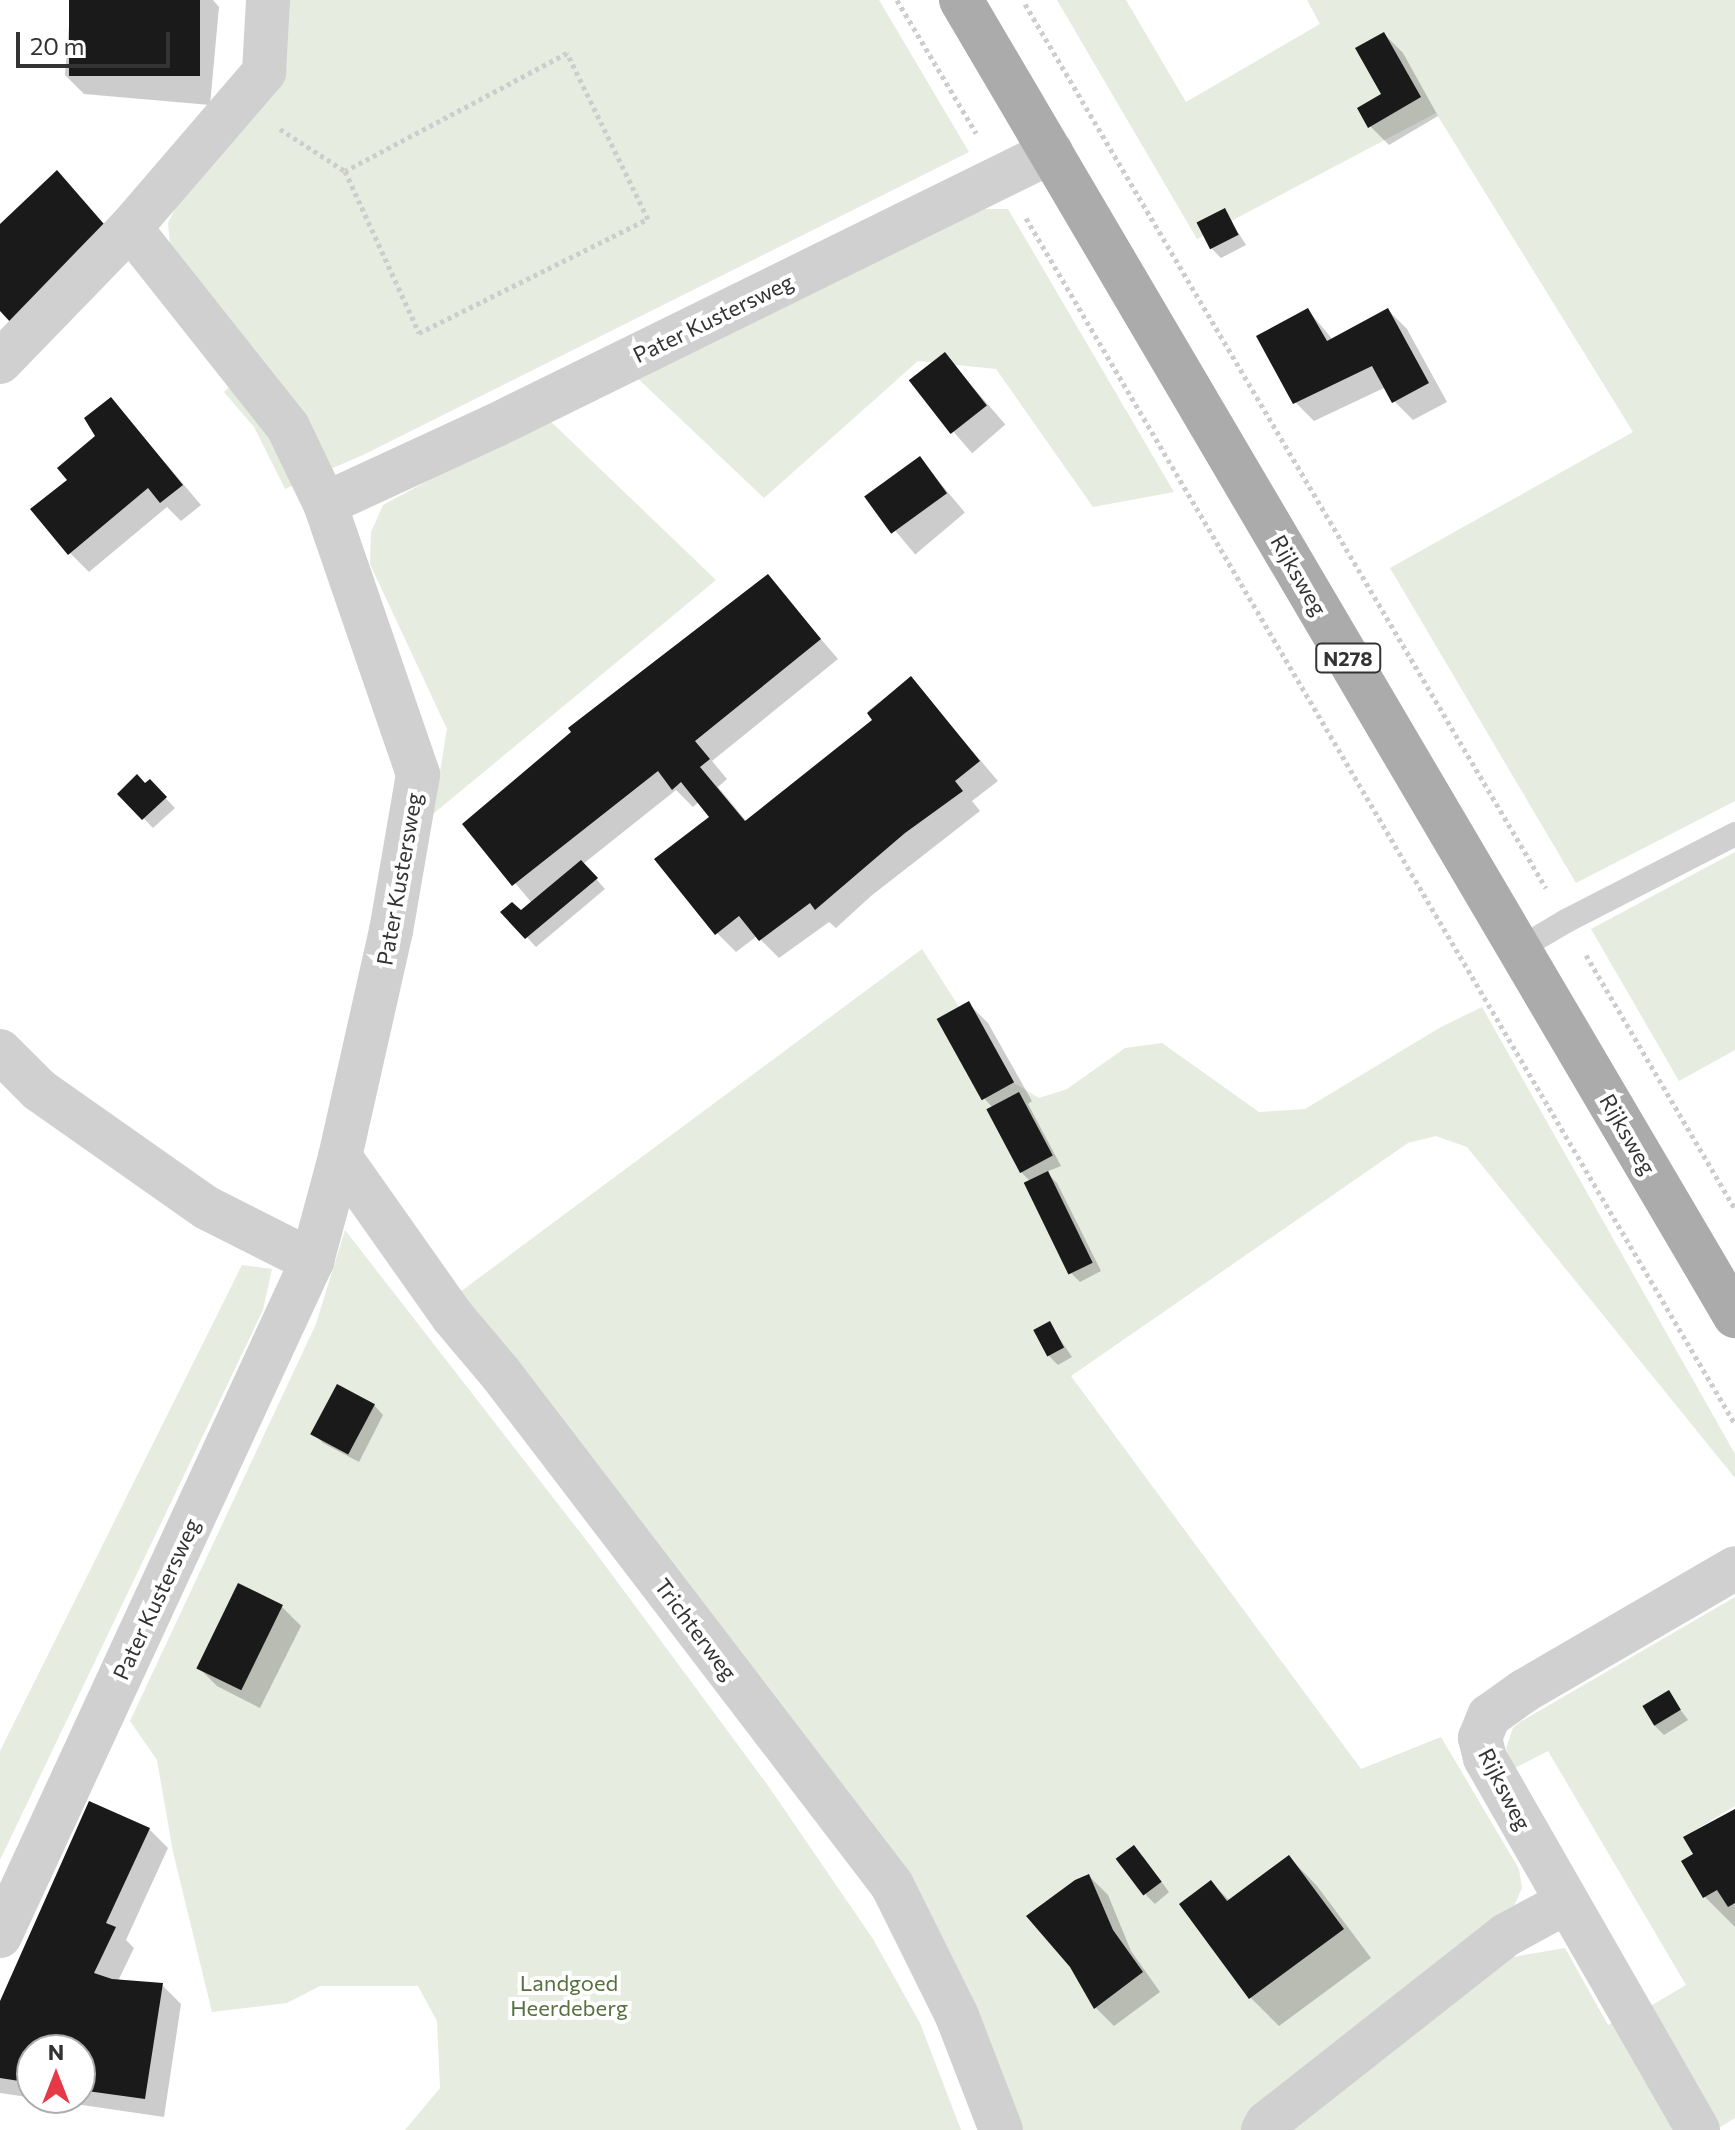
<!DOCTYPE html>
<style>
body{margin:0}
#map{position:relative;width:1735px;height:2130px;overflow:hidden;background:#fff;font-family:Commissioner,sans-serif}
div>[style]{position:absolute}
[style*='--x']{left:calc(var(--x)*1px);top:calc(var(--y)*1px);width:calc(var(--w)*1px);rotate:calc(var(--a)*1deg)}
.green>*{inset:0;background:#e6ecdf}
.shadow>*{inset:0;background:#0003;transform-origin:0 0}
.building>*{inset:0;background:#1a1a1a;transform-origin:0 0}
.path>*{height:5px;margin-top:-2.5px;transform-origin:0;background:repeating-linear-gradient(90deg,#cdcdcd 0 4px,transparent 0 8px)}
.lane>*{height:24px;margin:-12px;padding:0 12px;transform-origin:12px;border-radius:12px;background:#d0d0d0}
.street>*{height:44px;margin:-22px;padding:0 22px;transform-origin:22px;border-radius:22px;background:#d0d0d0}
.primary>*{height:44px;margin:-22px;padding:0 22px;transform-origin:22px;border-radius:22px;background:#ababab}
span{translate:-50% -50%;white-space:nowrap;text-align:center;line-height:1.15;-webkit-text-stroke:8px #fff;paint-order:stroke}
.shield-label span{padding:2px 6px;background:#fff;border:2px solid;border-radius:6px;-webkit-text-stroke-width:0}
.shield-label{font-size:20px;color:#333;font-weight:700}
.street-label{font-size:22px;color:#333}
.park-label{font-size:22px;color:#56703f}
.north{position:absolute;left:16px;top:2034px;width:80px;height:80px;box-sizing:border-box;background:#fff;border:2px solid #adadad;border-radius:50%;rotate:0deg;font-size:22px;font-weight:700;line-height:32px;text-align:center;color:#333}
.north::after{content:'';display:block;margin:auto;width:28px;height:36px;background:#e63946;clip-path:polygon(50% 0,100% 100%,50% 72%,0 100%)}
.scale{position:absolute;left:16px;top:32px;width:154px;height:36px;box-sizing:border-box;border:4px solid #333;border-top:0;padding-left:10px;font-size:24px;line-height:28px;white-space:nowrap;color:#333;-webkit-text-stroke:6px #fff;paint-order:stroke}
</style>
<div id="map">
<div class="green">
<div style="clip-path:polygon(276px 0,879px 0,969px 152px,365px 454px,285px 489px,254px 427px,224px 392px,257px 360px,171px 256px,168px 223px)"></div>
<div style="clip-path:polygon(1057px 0,1126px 0,1186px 102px,1320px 24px,1307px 0,1735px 0,1735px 801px,1576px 883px,1390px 568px,1633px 432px,1436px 113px,1197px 239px)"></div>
<div style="clip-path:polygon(980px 209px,1008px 209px,1174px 492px,1093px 507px,996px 369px,918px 361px,764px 498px,632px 373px)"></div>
<div style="clip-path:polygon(546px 417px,716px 580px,433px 814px,447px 729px,370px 564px,371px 532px,383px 505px)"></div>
<div style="clip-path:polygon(1735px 852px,1735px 1050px,1679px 1081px,1591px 929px)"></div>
<div style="clip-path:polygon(922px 949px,1004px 1077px,1039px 1098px,1067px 1089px,1125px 1048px,1162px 1043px,1259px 1112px,1305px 1109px,1441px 1027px,1482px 1007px,1735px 1454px,1735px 1478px,1467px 1147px,1436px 1136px,1408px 1143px,1071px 1376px,1361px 1769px,1441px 1737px,1519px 1869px,1522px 1888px,1511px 1913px,1252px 2130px,1006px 2130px,956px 1991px,460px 1292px)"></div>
<div style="clip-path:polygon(345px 1230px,593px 1549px,769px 1787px,873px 1939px,920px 2023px,961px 2130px,405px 2130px,440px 2088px,437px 2021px,418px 1986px,320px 1986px,287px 2003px,212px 2012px,173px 1852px,157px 1760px,130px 1721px,316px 1324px)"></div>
<div style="clip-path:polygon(242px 1265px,272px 1269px,263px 1310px,0 1860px,0 1751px)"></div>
<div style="clip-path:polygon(1735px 1597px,1735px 1806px,1694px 1831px,1735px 1906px,1735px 2118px,1715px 2130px,1642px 2011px,1686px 1985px,1548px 1751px,1513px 1769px,1506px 1748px,1513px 1728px,1520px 1722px)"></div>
<div style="clip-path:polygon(1565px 1948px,1608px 2025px,1616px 2021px,1678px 2130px,1277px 2130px,1490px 1961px)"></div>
</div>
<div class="shadow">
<div style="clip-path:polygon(71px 0,213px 0,219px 7px,210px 105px,84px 94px,65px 75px)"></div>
<div style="clip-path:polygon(1384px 34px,1403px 53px,1438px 116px,1389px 145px,1370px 126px,1384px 95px)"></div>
<div style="clip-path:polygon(1224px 210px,1246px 245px,1221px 258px,1212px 249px)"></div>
<div style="clip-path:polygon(1308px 310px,1333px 340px,1388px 310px,1407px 329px,1447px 402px,1413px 420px,1394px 401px,1386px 387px,1314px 421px,1295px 402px)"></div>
<div style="left:945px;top:355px;width:92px;height:44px;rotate:49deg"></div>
<div style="clip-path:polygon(111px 399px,201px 505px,181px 521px,167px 507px,89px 572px,70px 553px,98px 436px)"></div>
<div style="left:920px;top:459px;width:70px;height:65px;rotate:50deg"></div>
<div style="clip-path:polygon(767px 576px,838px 659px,712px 761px,727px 779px,718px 787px,747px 822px,875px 720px,868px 711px,911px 679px,998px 781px,972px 801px,980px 811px,871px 896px,836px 928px,829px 922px,779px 958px,757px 936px,736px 952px,717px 933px,711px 817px,699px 802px,693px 807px,676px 790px,583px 864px,605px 889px,536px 947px,503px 912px,521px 913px,532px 903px,465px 824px)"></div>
<div style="clip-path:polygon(150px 782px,175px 808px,153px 828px,120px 794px)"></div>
<div style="clip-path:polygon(969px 1004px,988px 1023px,1032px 1101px,1028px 1104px,1061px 1166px,1046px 1172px,1057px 1183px,1101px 1271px,1080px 1282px,1071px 1273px,1031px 1182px,1020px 1171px,993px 1108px,984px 1098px)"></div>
<div style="clip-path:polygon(1049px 1323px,1072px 1357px,1058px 1365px,1049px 1356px)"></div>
<div style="clip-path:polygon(374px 1405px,383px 1415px,359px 1462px,323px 1443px,314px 1434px)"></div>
<div style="clip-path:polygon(282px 1607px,301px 1626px,260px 1708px,217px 1686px,198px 1667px)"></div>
<div style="clip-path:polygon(1668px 1693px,1688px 1720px,1664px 1735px,1655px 1726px)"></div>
<div style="clip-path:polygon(1735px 1811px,1735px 1927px,1705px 1897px,1684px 1862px,1696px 1855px)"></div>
<div style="clip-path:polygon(evenodd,149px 1829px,168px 1848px,126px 1940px,134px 1948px,118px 1981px,162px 1985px,181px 2004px,164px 2117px,0 2093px,0 2006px,149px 1829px,32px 2050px,80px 2050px,80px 2098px,32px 2098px,32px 2050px)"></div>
<div style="clip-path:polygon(1143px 1857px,1169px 1892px,1155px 1904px,1146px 1895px)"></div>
<div style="clip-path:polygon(1289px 1857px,1317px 1886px,1371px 1958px,1279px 2026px,1251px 1998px,1181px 1904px,1211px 1882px,1230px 1901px)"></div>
<div style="clip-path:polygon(1089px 1876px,1108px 1895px,1131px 1951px,1160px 1992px,1114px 2026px,1095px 2007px)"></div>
</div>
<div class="building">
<div style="left:69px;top:0;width:131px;height:76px"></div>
<div style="clip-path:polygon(1384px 32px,1421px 97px,1368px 128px,1357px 108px,1381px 94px,1355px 48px)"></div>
<div style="clip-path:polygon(57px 170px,110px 231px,13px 325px,0 311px,0 224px)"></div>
<div style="left:1225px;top:208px;width:30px;height:32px;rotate:63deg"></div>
<div style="clip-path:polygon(1308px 308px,1327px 341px,1388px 308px,1429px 383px,1392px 403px,1372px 366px,1293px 404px,1256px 336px)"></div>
<div style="left:945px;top:352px;width:68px;height:46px;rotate:52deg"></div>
<div style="clip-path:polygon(111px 397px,183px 485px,160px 503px,148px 488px,68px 555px,30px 509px,67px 480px,57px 468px,95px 436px,84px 418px)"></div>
<div style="left:920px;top:456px;width:46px;height:69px;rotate:54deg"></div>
<div style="clip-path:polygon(768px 574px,821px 639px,695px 741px,710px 759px,700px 767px,745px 821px,872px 720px,867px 713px,911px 676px,980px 761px,955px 781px,963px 791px,905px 833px,815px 910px,810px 903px,759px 941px,739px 916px,715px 935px,654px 859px,709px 817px,681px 782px,672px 790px,658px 771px,512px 886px,462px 824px,571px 732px,568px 728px)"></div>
<div style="clip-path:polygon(137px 774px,145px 783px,150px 779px,167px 797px,142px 820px,117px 794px)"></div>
<div style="clip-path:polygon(581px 860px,598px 878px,525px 939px,500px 912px,512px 902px,521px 910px)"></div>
<div style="left:969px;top:1001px;width:93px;height:37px;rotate:61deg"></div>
<div style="left:1019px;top:1092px;width:72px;height:37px;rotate:62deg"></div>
<div style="left:1048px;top:1171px;width:102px;height:27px;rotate:64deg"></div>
<div style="left:1050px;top:1321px;width:30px;height:19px;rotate:62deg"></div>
<div style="left:337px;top:1384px;width:43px;height:57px;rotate:28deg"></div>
<div style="left:238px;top:1583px;width:50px;height:95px;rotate:26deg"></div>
<div style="left:1669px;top:1690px;width:23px;height:31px;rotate:59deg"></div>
<div style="clip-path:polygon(89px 1801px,150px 1828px,106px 1923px,116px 1927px,94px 1973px,112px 1979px,163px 1983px,145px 2099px,80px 2090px,80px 2050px,32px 2050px,32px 2083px,0 2078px,0 2001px)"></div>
<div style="clip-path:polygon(1735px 1809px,1735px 1903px,1728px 1907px,1717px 1890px,1703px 1898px,1681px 1861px,1693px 1854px,1683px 1837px)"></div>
<div style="left:1134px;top:1845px;width:46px;height:23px;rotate:53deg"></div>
<div style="clip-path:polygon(1289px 1855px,1344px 1929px,1249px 1999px,1179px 1904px,1211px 1880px,1227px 1901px)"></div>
<div style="clip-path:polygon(1089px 1874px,1113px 1930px,1143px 1972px,1094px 2009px,1070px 1967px,1026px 1916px,1075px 1880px)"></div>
</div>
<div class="path">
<div style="--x:897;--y:0;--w:155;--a:59.3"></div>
<div style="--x:1025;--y:4;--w:1026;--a:59.49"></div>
<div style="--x:280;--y:129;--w:77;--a:32.9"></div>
<div style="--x:345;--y:171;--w:178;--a:65.4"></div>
<div style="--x:419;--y:333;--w:256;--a:-26.5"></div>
<div style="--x:648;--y:219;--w:185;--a:-116"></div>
<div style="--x:567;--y:53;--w:251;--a:152"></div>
<div style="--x:1026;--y:218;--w:1399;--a:59.55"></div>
<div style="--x:1586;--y:955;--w:294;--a:59.6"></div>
</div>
<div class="lane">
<div style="--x:1519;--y:949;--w:55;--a:-30.8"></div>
<div style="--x:1566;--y:921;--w:190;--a:-27.2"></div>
</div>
<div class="street">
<div style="--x:0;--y:362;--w:187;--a:-45.9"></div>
<div style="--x:130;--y:228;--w:206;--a:-49.3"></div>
<div style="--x:264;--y:72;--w:72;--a:-86.8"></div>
<div style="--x:325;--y:504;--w:186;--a:-24.8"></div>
<div style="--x:494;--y:426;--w:621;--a:-26.19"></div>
<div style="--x:0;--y:1051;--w:55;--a:45"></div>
<div style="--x:39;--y:1090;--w:205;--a:35.1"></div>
<div style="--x:207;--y:1208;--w:118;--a:26.8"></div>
<div style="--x:340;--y:1157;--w:196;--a:54.8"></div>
<div style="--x:453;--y:1317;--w:75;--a:49.9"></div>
<div style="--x:501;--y:1374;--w:643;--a:52.58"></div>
<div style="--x:892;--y:1885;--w:146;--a:63.6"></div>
<div style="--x:957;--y:2016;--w:122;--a:68.9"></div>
<div style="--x:0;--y:1936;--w:744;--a:-65.19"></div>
<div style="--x:312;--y:1261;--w:108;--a:-74.9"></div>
<div style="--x:340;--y:1157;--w:232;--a:-77.3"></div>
<div style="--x:391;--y:931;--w:159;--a:-80.2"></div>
<div style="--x:418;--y:774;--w:286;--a:-109"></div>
<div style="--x:325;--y:504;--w:85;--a:-115.7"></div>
<div style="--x:288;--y:427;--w:254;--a:-128.4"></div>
<div style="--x:1263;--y:2130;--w:8;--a:-60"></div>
<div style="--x:1267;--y:2123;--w:304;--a:-38.2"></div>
<div style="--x:1506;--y:1935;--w:67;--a:-28.5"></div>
<div style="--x:1698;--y:2130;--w:429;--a:-119.8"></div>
<div style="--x:1485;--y:1758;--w:21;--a:-104"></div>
<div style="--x:1480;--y:1738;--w:24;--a:-68"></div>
<div style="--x:1489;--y:1716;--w:43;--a:-35.5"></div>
<div style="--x:1524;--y:1691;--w:244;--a:-30.2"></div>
</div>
<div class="primary">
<div style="--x:961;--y:0;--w:1527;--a:59.54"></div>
</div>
<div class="shield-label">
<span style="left:1348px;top:658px">N278</span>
</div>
<div class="street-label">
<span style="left:713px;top:318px;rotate:-26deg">Pater Kustersweg</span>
<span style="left:1299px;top:575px;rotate:60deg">Rijksweg</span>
<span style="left:399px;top:879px;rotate:-80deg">Pater Kustersweg</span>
<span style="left:1628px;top:1134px;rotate:60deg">Rijksweg</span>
<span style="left:156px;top:1599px;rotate:-65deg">Pater Kustersweg</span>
<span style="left:696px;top:1629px;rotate:53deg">Trichterweg</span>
<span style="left:1505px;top:1789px;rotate:63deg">Rijksweg</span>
</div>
<div class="park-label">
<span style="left:569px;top:1995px">Landgoed<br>Heerdeberg</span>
</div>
<div class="north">N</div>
<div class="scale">20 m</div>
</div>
